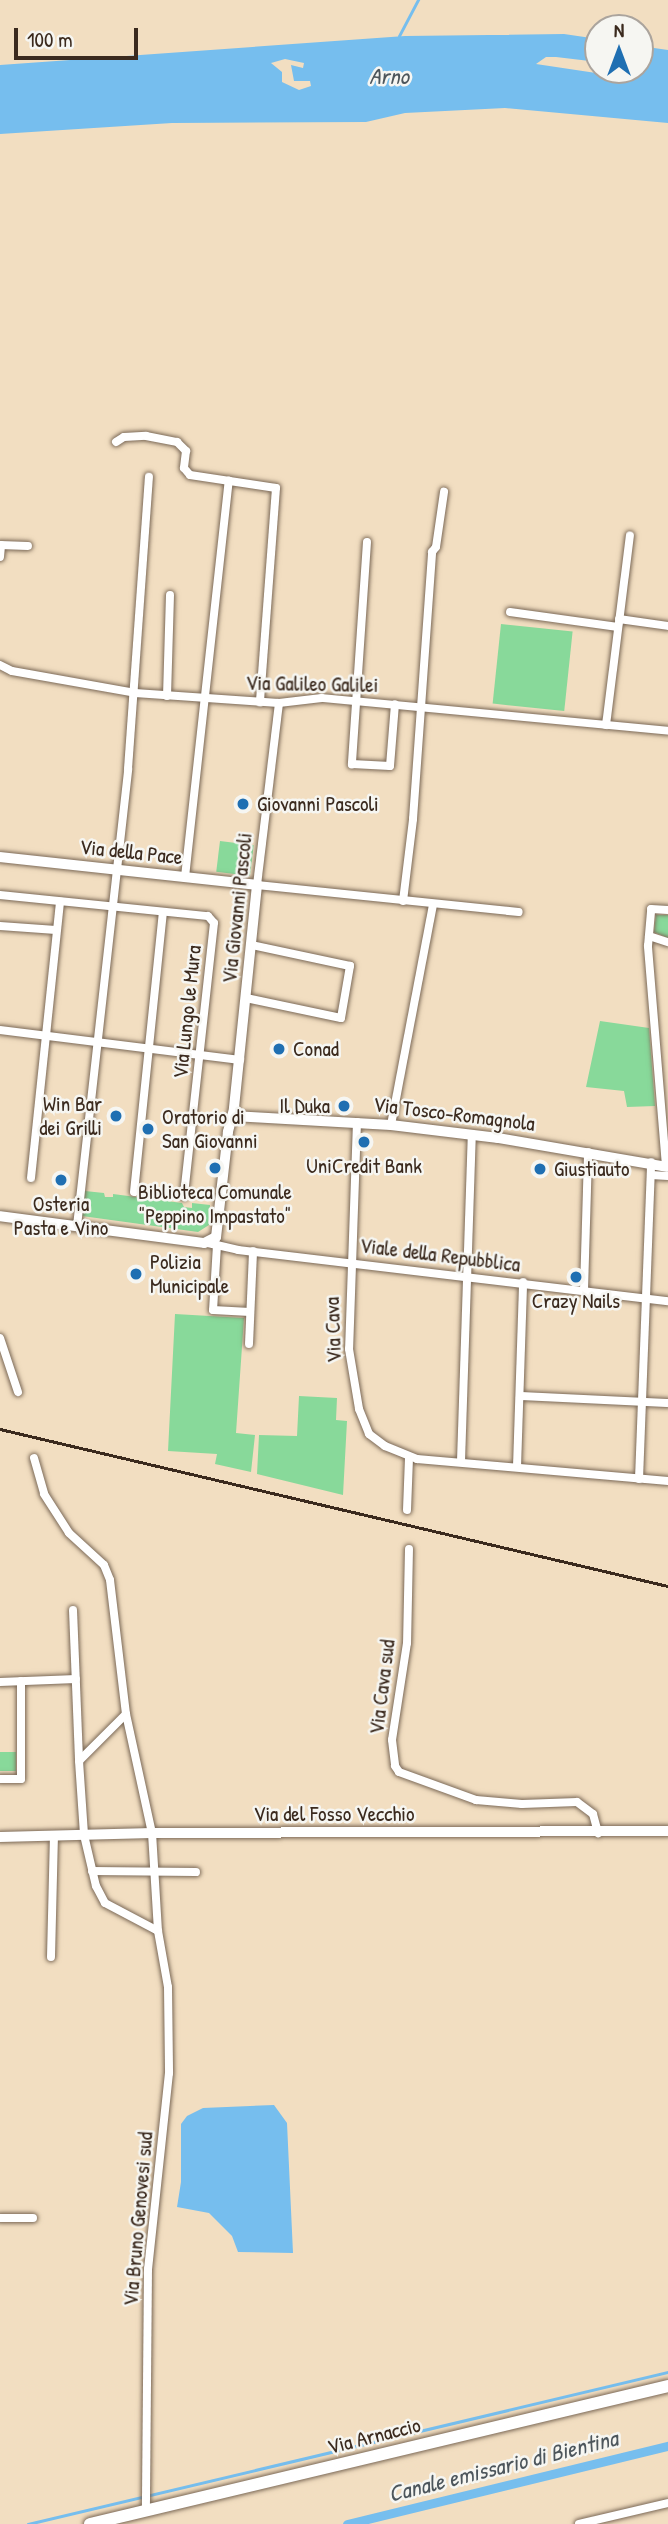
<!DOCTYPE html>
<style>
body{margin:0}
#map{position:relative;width:668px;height:2524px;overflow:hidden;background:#f2dec1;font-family:"Patrick Hand",sans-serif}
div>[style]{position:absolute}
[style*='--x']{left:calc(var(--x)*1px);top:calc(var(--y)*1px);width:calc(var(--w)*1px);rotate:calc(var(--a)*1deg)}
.green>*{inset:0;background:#88d99a;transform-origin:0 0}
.water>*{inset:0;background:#76beee}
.stream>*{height:2.5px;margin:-1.25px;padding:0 1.25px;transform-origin:1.25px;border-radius:1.25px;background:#76beee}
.canal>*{height:9px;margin:-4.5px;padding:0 4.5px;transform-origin:4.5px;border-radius:4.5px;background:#76beee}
.roads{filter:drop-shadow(0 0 2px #7b6957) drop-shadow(0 0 2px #7b6957)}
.minor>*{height:8px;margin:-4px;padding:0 4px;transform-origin:4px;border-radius:4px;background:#fff}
.tertiary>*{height:10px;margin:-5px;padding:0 5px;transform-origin:5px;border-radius:5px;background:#fff}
.secondary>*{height:10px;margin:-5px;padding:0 5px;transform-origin:5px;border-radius:5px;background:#fff}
.primary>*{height:12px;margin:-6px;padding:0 6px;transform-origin:6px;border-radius:6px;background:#fff}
.rail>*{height:2.5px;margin:-1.25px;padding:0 1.25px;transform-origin:1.25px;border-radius:1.25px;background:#3b2a1e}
.dots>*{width:19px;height:19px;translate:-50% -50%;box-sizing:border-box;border:4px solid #f6f6f2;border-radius:50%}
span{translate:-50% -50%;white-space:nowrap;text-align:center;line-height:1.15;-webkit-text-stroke:5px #f6f6f2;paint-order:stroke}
.street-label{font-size:21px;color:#3b2a1e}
.poi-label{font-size:21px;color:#3b2a1e}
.left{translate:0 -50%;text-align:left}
.right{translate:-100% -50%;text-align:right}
.water-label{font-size:23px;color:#4d565c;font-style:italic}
.north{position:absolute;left:584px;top:14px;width:70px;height:70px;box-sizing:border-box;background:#f6f6f2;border:2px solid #aba49d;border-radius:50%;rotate:0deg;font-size:19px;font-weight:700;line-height:28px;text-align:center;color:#3b2a1e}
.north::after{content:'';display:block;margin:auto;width:24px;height:32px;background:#1f6fb2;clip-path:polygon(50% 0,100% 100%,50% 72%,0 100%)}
.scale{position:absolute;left:14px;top:28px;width:124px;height:32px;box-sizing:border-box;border:4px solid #3b2a1e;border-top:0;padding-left:9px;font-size:21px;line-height:24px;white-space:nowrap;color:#3b2a1e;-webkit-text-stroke:5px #f6f6f2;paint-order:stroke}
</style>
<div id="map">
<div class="green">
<div style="left:501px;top:624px;width:72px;height:80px;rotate:6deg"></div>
<div style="left:220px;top:841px;width:34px;height:31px;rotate:7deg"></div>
<div style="clip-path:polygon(656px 915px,668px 915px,668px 938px,654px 932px)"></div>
<div style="clip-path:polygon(600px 1021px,649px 1028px,655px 1106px,627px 1107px,624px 1091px,586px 1087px)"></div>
<div style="clip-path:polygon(85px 1191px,104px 1193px,105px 1197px,113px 1197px,113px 1194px,182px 1203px,184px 1207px,192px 1208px,192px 1203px,210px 1205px,209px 1225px,198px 1232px,82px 1216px)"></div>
<div style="clip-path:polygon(175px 1314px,244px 1318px,236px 1433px,255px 1435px,251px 1472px,215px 1464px,217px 1454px,168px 1451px)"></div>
<div style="clip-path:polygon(299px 1396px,337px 1398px,336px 1420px,347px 1421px,343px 1495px,257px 1474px,259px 1435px,297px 1436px)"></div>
<div style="left:0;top:1752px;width:16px;height:19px"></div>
</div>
<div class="water">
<div style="clip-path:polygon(evenodd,564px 34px,598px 39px,598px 62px,556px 57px,546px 57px,536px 64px,596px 73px,640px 70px,640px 46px,668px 50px,668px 123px,505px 108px,405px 113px,366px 122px,172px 123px,0 134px,0 65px,405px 36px,564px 34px,285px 59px,304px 63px,303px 68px,291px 65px,294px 81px,310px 81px,311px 86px,299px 90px,282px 82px,282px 72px,271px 63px,285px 59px)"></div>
<div style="clip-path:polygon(274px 2105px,287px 2123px,293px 2253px,238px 2252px,232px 2236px,209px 2213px,177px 2207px,181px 2182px,181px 2124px,187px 2116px,203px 2108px)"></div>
</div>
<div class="stream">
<div style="--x:399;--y:36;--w:41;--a:-62.2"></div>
<div style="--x:28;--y:2524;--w:658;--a:-13.36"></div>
</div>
<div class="canal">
<div style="--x:347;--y:2524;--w:330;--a:-13.7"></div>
</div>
<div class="roads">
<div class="minor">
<div style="--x:116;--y:442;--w:9;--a:-32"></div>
<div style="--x:124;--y:437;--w:22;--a:-3"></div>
<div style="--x:146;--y:436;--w:32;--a:11"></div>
<div style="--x:177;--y:442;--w:13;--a:45"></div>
<div style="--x:186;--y:451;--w:17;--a:97"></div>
<div style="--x:184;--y:468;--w:9;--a:49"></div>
<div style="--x:190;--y:475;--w:87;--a:8.6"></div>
<div style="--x:276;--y:488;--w:215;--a:94.3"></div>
<div style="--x:367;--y:542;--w:223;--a:93.9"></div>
<div style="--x:352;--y:764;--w:38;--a:3"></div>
<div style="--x:390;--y:766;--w:62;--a:-85.4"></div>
<div style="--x:0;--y:545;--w:28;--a:2"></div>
<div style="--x:0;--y:557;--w:12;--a:-85"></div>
<div style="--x:510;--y:612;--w:109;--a:7.9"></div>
<div style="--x:619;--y:619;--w:49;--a:8.1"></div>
<div style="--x:0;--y:665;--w:13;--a:27"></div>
<div style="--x:12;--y:671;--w:125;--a:10.1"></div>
<div style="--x:135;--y:693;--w:144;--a:4"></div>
<div style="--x:279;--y:703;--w:43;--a:-6.6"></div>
<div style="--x:322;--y:698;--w:348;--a:5.4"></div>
<div style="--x:167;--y:696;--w:101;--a:-88.3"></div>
<div style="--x:279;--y:703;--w:183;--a:96.9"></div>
<div style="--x:257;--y:885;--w:263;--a:5.9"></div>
<div style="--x:606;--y:725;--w:191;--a:-82.8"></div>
<div style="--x:185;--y:877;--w:399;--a:-83.7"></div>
<div style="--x:0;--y:895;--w:209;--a:5.8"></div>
<div style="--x:208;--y:916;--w:9;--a:49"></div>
<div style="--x:214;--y:923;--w:275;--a:96.3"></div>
<div style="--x:403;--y:901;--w:83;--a:-83"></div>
<div style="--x:413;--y:819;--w:268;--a:-85.9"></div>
<div style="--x:432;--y:552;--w:6;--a:-51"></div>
<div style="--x:436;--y:547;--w:56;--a:-81.7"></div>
<div style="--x:0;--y:926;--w:56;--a:4.1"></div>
<div style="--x:649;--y:936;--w:20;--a:18"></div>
<div style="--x:246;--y:998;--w:97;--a:11.9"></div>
<div style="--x:341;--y:1018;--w:53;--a:-80.2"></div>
<div style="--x:350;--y:966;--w:100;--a:-167.9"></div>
<div style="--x:0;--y:1030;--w:242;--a:7.1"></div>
<div style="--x:357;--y:1122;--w:227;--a:92"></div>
<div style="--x:349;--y:1349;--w:61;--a:80.5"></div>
<div style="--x:359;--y:1409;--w:27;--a:68"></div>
<div style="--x:369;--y:1434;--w:20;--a:37"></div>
<div style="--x:385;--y:1446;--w:35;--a:22"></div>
<div style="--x:417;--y:1459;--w:252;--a:5"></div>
<div style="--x:391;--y:1125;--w:225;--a:-79.2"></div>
<div style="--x:666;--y:1166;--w:221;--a:-94.7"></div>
<div style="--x:648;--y:946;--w:37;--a:-85"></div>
<div style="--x:651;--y:909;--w:17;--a:3"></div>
<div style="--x:651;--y:1175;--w:17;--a:3"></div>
<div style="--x:31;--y:1178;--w:278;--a:-84"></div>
<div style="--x:134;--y:1192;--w:281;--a:-84.1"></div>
<div style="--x:77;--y:1226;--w:460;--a:-83.6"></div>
<div style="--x:128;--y:769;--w:293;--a:-85.9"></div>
<div style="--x:208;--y:1243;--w:31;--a:13"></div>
<div style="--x:238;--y:1250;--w:433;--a:6.8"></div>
<div style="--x:217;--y:1245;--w:65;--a:93.5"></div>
<div style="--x:213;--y:1310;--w:37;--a:3"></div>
<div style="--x:584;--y:1290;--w:138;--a:-88.3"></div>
<div style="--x:0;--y:1338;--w:57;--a:71.6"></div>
<div style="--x:249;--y:1344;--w:93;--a:-87.5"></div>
<div style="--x:520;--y:1396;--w:148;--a:2.7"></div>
<div style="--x:34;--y:1458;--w:37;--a:74"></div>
<div style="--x:44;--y:1494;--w:46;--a:57.3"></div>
<div style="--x:69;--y:1533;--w:47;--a:42.4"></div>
<div style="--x:104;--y:1565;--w:16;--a:68"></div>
<div style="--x:110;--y:1580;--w:135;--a:83.2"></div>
<div style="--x:126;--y:1714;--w:122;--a:77.7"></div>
<div style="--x:152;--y:1833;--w:98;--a:86.5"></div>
<div style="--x:158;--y:1931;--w:57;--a:79.9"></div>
<div style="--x:168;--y:1987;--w:86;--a:89.3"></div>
<div style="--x:169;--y:2073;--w:197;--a:96.1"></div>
<div style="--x:148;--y:2269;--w:242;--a:90.5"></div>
<div style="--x:461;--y:1461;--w:327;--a:-88.1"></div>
<div style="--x:517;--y:1467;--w:185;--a:-88.1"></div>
<div style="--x:639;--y:1479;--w:317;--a:-87.8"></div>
<div style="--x:407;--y:1510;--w:53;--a:-87.8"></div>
<div style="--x:409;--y:1549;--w:94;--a:91.2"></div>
<div style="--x:407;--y:1643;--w:98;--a:98.8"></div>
<div style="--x:392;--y:1740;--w:26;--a:83"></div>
<div style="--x:395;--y:1766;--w:7;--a:56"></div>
<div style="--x:399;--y:1772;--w:82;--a:20"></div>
<div style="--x:476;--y:1800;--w:46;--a:5"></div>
<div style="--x:522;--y:1804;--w:55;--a:-2.1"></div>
<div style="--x:577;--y:1802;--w:20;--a:37"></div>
<div style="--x:593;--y:1814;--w:20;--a:75"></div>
<div style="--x:73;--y:1610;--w:151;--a:87.7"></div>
<div style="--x:0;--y:1682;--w:76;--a:-2.3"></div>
<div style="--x:126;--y:1714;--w:66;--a:135"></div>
<div style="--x:79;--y:1761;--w:74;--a:86.1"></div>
<div style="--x:84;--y:1835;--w:52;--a:76.8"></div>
<div style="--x:96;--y:1886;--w:19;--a:62"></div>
<div style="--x:105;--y:1903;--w:60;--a:27.8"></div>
<div style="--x:0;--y:1779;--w:21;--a:0"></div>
<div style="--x:21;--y:1779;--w:98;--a:-90"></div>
<div style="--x:92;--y:1871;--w:104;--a:0.6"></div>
<div style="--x:51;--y:1957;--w:121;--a:-88.6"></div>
<div style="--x:0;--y:2218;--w:33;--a:0"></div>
<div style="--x:579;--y:2524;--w:91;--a:-13.3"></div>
</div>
<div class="tertiary">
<div style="--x:0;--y:1837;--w:152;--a:-1.5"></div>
<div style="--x:152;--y:1833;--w:516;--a:-0.22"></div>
</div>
<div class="secondary">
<div style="--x:0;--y:857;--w:259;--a:6.2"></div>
<div style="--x:257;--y:885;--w:225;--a:95.9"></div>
<div style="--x:234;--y:1109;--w:24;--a:105"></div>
<div style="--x:228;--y:1132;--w:106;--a:96.5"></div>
<div style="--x:216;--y:1237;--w:13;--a:153"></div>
<div style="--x:204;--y:1243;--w:206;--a:-172.5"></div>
<div style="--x:233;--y:1116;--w:158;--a:3.3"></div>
<div style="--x:391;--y:1125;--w:108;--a:6.9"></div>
<div style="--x:498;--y:1138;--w:172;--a:9.7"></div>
</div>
<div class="primary">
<div style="--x:90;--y:2524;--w:594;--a:-13.43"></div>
</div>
</div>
<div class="rail">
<div style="--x:0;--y:1429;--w:686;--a:13.23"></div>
</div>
<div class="dots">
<div style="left:243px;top:804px;background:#1f6fb2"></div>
<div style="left:279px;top:1049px;background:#1f6fb2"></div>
<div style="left:344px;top:1106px;background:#1f6fb2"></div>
<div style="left:116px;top:1116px;background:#1f6fb2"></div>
<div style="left:148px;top:1129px;background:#1f6fb2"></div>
<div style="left:364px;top:1142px;background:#1f6fb2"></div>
<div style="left:215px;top:1168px;background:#1f6fb2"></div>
<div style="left:540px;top:1169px;background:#1f6fb2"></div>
<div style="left:61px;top:1180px;background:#1f6fb2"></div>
<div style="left:136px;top:1274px;background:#1f6fb2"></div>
<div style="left:576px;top:1277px;background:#1f6fb2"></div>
</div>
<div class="street-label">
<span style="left:312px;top:684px;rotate:1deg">Via Galileo Galilei</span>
<span style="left:131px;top:852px;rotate:6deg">Via della Pace</span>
<span style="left:237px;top:908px;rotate:-84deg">Via Giovanni Pascoli</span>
<span style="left:187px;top:1012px;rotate:-84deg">Via Lungo le Mura</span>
<span style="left:454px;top:1114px;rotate:7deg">Via Tosco-Romagnola</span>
<span style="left:440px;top:1255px;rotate:7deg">Viale della Repubblica</span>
<span style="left:333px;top:1330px;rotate:-92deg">Via Cava</span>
<span style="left:382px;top:1687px;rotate:-83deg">Via Cava sud</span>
<span style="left:334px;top:1814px">Via del Fosso Vecchio</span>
<span style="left:138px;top:2219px;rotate:-85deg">Via Bruno Genovesi sud</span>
<span style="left:374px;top:2436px;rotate:-14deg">Via Arnaccio</span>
</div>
<div class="poi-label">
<span class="left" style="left:257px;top:804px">Giovanni Pascoli</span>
<span class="left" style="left:293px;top:1049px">Conad</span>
<span class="right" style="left:102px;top:1116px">Win Bar<br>dei Grilli</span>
<span class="right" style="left:330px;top:1106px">Il Duka</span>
<span class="left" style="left:162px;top:1129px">Oratorio di<br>San Giovanni</span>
<span style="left:364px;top:1166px">UniCredit Bank</span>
<span class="left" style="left:554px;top:1169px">Giustiauto</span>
<span style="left:215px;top:1204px">Biblioteca Comunale<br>"Peppino Impastato"</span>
<span style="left:61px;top:1216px">Osteria<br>Pasta e Vino</span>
<span class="left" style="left:150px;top:1274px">Polizia<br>Municipale</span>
<span style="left:576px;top:1301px">Crazy Nails</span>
</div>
<div class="water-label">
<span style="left:389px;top:76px">Arno</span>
<span style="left:503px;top:2466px;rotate:-14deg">Canale emissario di Bientina</span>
</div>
<div class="north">N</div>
<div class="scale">100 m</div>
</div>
